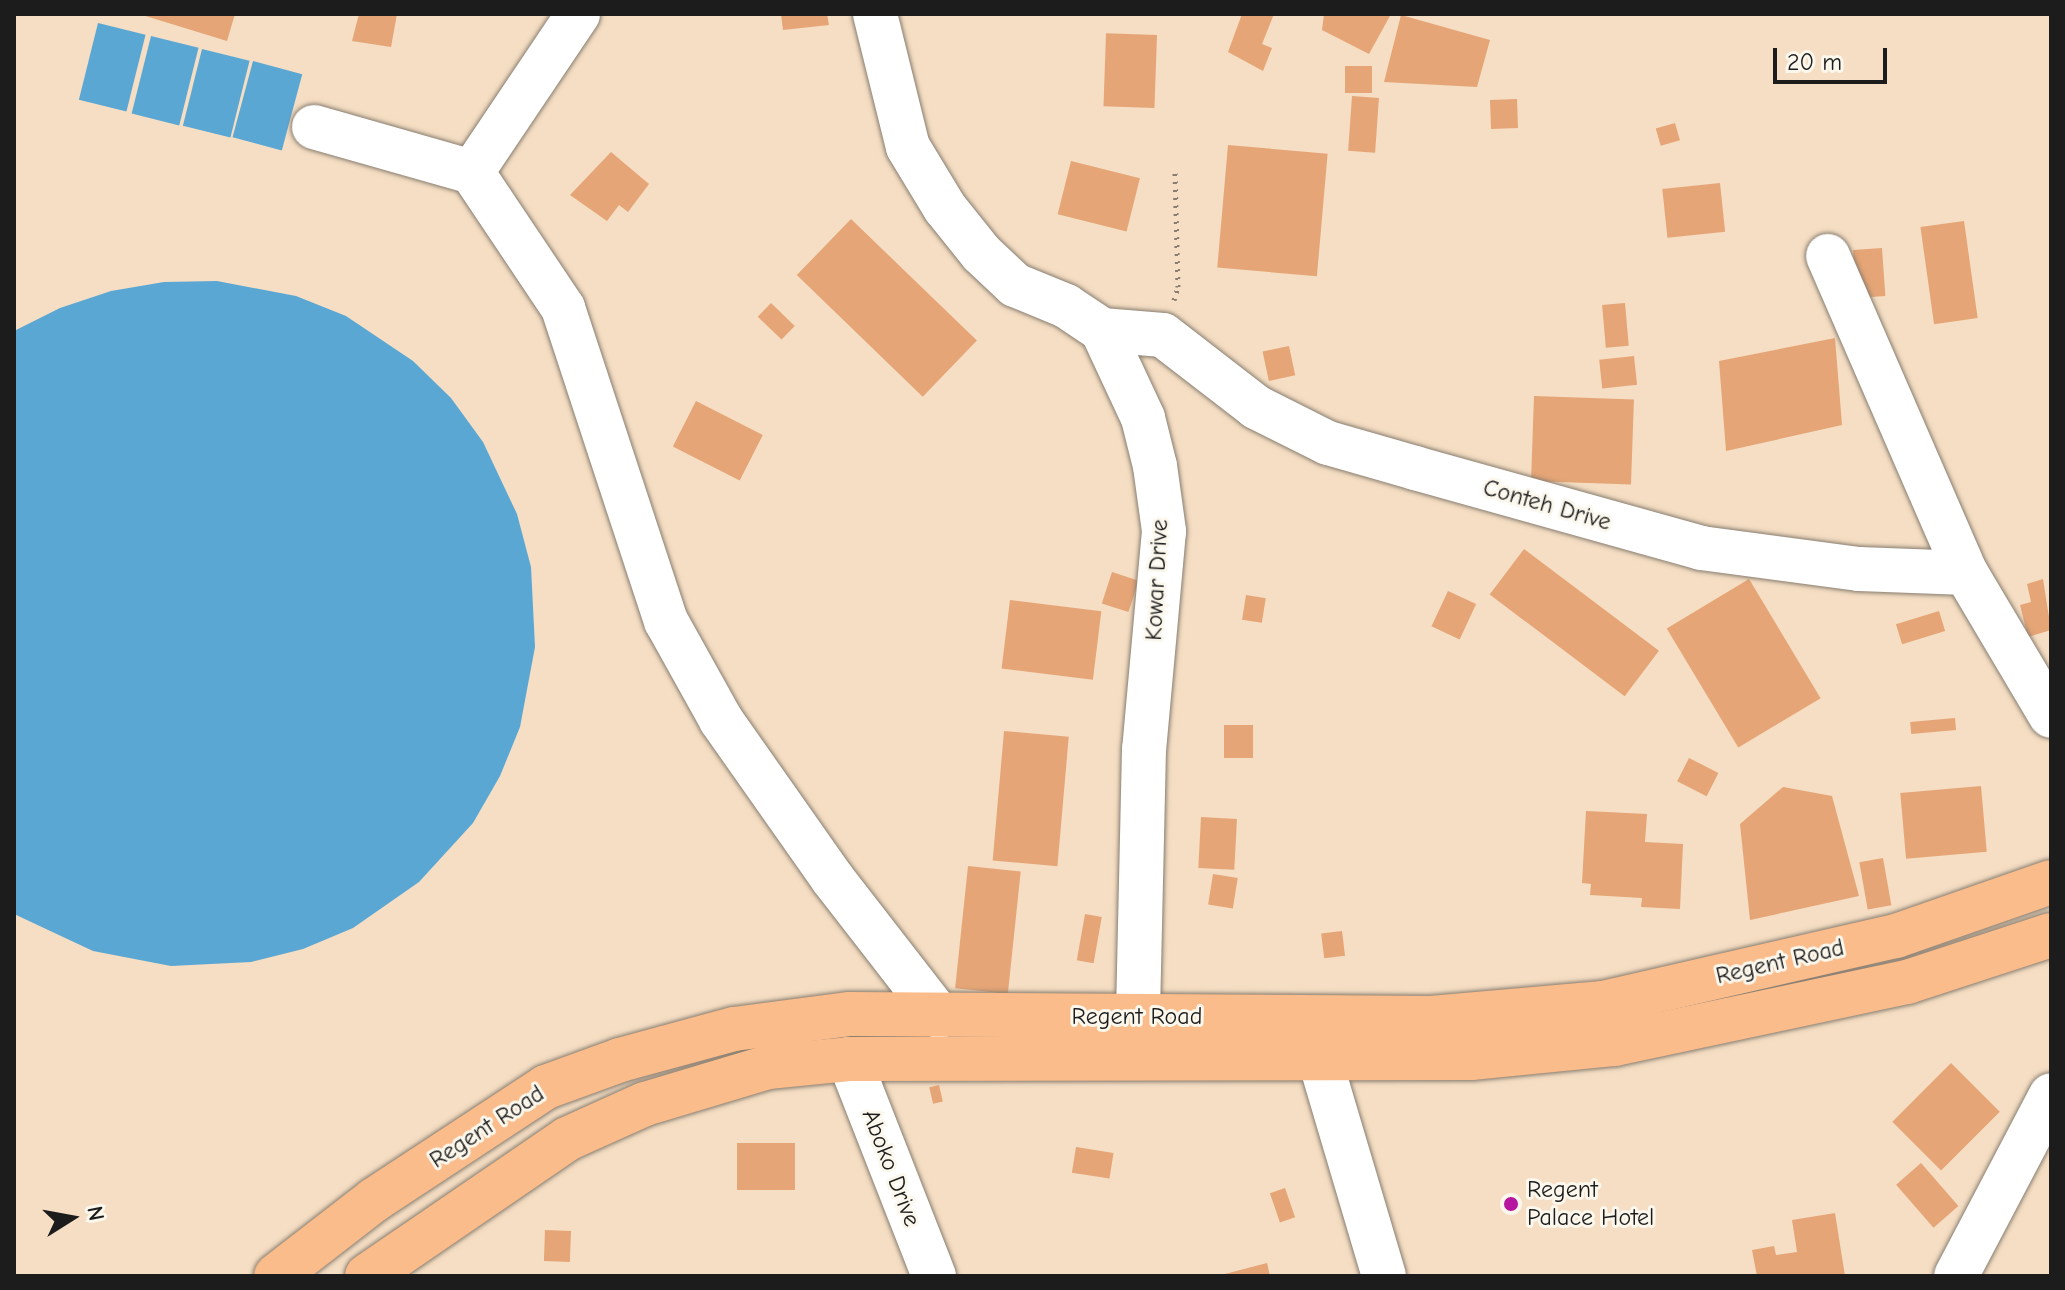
<!DOCTYPE html>
<style>
body{margin:0}
#map{position:relative;width:2065px;height:1290px;overflow:hidden;background:#f5dec3;font-family:"Comic Neue",sans-serif}
div>[style]{position:absolute}
[style*='--x']{left:calc(var(--x)*1px);top:calc(var(--y)*1px);width:calc(var(--w)*1px);rotate:calc(var(--a)*1deg)}
.water>*{inset:0;background:#5ba7d4;transform-origin:0 0}
.building>*{inset:0;background:#e5a576;transform-origin:0 0}
.path>*{height:5px;margin-top:-2.5px;transform-origin:0;background:repeating-linear-gradient(90deg,#887d70 0 2px,transparent 0 8px)}
.roads{filter:drop-shadow(0 0 2px #887d70) drop-shadow(0 0 2px #887d70)}
.minor>*{height:44px;margin:-22px;padding:0 22px;transform-origin:22px;border-radius:22px;background:#fff}
.primary>*{height:44px;margin:-22px;padding:0 22px;transform-origin:22px;border-radius:22px;background:#fabc8b}
.dots>*{width:22px;height:22px;translate:-50% -50%;box-sizing:border-box;border:4px solid #fbf7ec;border-radius:50%}
span{translate:-50% -50%;white-space:nowrap;text-align:center;line-height:1.15;-webkit-text-stroke:6px #fbf7ec;paint-order:stroke}
.street-label{font-size:24px;color:#1c1c1c}
.poi-label{font-size:24px;color:#1c1c1c}
.left{translate:0 -50%;text-align:left}
.frame{position:absolute;inset:0;border:16px solid #1c1c1c;pointer-events:none}
.north{position:absolute;left:32px;top:1178px;width:80px;height:80px;-webkit-text-stroke:6px #fbf7ec;paint-order:stroke;rotate:79deg;font-size:22px;font-weight:700;line-height:32px;text-align:center;color:#1c1c1c}
.north::after{content:'';display:block;margin:auto;width:28px;height:36px;background:#1c1c1c;clip-path:polygon(50% 0,100% 100%,50% 72%,0 100%)}
.scale{position:absolute;left:1773px;top:48px;width:114px;height:36px;box-sizing:border-box;border:4px solid #1c1c1c;border-top:0;padding-left:10px;font-size:24px;line-height:28px;white-space:nowrap;color:#1c1c1c;-webkit-text-stroke:6px #fbf7ec;paint-order:stroke}
</style>
<div id="map">
<div class="water">
<div style="left:98px;top:23px;width:49px;height:79px;rotate:14deg"></div>
<div style="left:151px;top:36px;width:49px;height:80px;rotate:14deg"></div>
<div style="left:202px;top:49px;width:49px;height:79px;rotate:14deg"></div>
<div style="left:253px;top:61px;width:51px;height:79px;rotate:15deg"></div>
<div style="clip-path:polygon(217px 281px,296px 296px,346px 316px,413px 361px,451px 398px,483px 442px,517px 514px,531px 567px,535px 647px,520px 727px,500px 776px,473px 823px,419px 882px,353px 928px,303px 949px,251px 962px,171px 966px,93px 951px,14px 914px,14px 331px,60px 308px,111px 291px,164px 282px)"></div>
</div>
<div class="building">
<div style="clip-path:polygon(139px 14px,235px 14px,227px 41px)"></div>
<div style="clip-path:polygon(359px 14px,397px 14px,391px 47px,352px 41px)"></div>
<div style="clip-path:polygon(781px 14px,827px 14px,829px 25px,783px 30px)"></div>
<div style="clip-path:polygon(1242px 14px,1274px 14px,1262px 44px,1272px 48px,1263px 71px,1228px 52px)"></div>
<div style="clip-path:polygon(1324px 14px,1391px 14px,1369px 54px,1322px 30px)"></div>
<div style="clip-path:polygon(1401px 15px,1490px 40px,1477px 87px,1384px 82px)"></div>
<div style="left:1157px;top:35px;width:73px;height:51px;rotate:92deg"></div>
<div style="left:1345px;top:66px;width:27px;height:27px"></div>
<div style="left:1352px;top:96px;width:27px;height:55px;rotate:4deg"></div>
<div style="left:1517px;top:99px;width:29px;height:27px;rotate:88deg"></div>
<div style="left:1675px;top:123px;width:18px;height:20px;rotate:74deg"></div>
<div style="left:1228px;top:145px;width:100px;height:123px;rotate:5deg"></div>
<div style="clip-path:polygon(611px 152px,649px 184px,628px 212px,619px 205px,607px 221px,570px 195px)"></div>
<div style="left:1071px;top:161px;width:71px;height:55px;rotate:14deg"></div>
<div style="left:1720px;top:183px;width:49px;height:58px;rotate:84deg"></div>
<div style="left:851px;top:219px;width:175px;height:78px;rotate:44deg"></div>
<div style="left:1964px;top:221px;width:98px;height:44px;rotate:82deg"></div>
<div style="left:1882px;top:248px;width:48px;height:29px;rotate:86deg"></div>
<div style="left:771px;top:303px;width:33px;height:19px;rotate:44deg"></div>
<div style="left:1625px;top:303px;width:43px;height:23px;rotate:85deg"></div>
<div style="clip-path:polygon(1835px 338px,1842px 425px,1726px 451px,1719px 361px)"></div>
<div style="left:1289px;top:346px;width:30px;height:27px;rotate:78deg"></div>
<div style="left:1634px;top:356px;width:29px;height:35px;rotate:84deg"></div>
<div style="left:1534px;top:396px;width:100px;height:85px;rotate:2deg"></div>
<div style="left:696px;top:401px;width:75px;height:51px;rotate:27deg"></div>
<div style="left:1524px;top:549px;width:169px;height:57px;rotate:37deg"></div>
<div style="left:1112px;top:572px;width:28px;height:33px;rotate:18deg"></div>
<div style="left:1749px;top:579px;width:139px;height:96px;rotate:59deg"></div>
<div style="clip-path:polygon(2043px 579px,2051px 630px,2028px 637px,2020px 605px,2031px 602px,2027px 584px)"></div>
<div style="left:1448px;top:591px;width:31px;height:39px;rotate:25deg"></div>
<div style="left:1246px;top:595px;width:20px;height:25px;rotate:9deg"></div>
<div style="left:1010px;top:600px;width:92px;height:69px;rotate:7deg"></div>
<div style="left:1939px;top:611px;width:21px;height:45px;rotate:73deg"></div>
<div style="left:1955px;top:718px;width:12px;height:45px;rotate:85deg"></div>
<div style="left:1224px;top:725px;width:29px;height:33px"></div>
<div style="left:1004px;top:731px;width:65px;height:130px;rotate:5deg"></div>
<div style="left:1689px;top:758px;width:33px;height:26px;rotate:27deg"></div>
<div style="left:1981px;top:786px;width:66px;height:81px;rotate:85deg"></div>
<div style="clip-path:polygon(1783px 787px,1832px 796px,1859px 896px,1750px 920px,1740px 824px)"></div>
<div style="clip-path:polygon(1586px 811px,1647px 814px,1645px 842px,1683px 844px,1680px 909px,1641px 907px,1642px 898px,1590px 895px,1591px 884px,1582px 883px)"></div>
<div style="left:1201px;top:817px;width:36px;height:51px;rotate:3deg"></div>
<div style="left:1883px;top:858px;width:48px;height:24px;rotate:80deg"></div>
<div style="left:968px;top:866px;width:53px;height:123px;rotate:6deg"></div>
<div style="left:1213px;top:874px;width:25px;height:31px;rotate:9deg"></div>
<div style="left:1085px;top:914px;width:17px;height:47px;rotate:10deg"></div>
<div style="left:1342px;top:931px;width:25px;height:21px;rotate:83deg"></div>
<div style="left:1951px;top:1063px;width:69px;height:83px;rotate:45deg"></div>
<div style="left:939px;top:1085px;width:17px;height:10px;rotate:77deg"></div>
<div style="left:795px;top:1143px;width:47px;height:58px;rotate:90deg"></div>
<div style="left:1076px;top:1147px;width:38px;height:26px;rotate:9deg"></div>
<div style="left:1921px;top:1163px;width:57px;height:33px;rotate:49deg"></div>
<div style="left:1285px;top:1188px;width:31px;height:16px;rotate:71deg"></div>
<div style="clip-path:polygon(1835px 1213px,1845px 1276px,1757px 1276px,1752px 1250px,1774px 1246px,1776px 1255px,1797px 1252px,1792px 1220px)"></div>
<div style="left:545px;top:1230px;width:26px;height:31px;rotate:2deg"></div>
<div style="clip-path:polygon(1267px 1263px,1270px 1276px,1221px 1276px,1221px 1275px)"></div>
</div>
<div class="path">
<div style="--x:1174;--y:300;--w:14;--a:-73"></div>
<div style="--x:1178;--y:287;--w:115;--a:-91.5"></div>
</div>
<div class="roads">
<div class="minor">
<div style="--x:875;--y:14;--w:137;--a:76.1"></div>
<div style="--x:908;--y:147;--w:71;--a:58.8"></div>
<div style="--x:945;--y:208;--w:58;--a:51.3"></div>
<div style="--x:981;--y:253;--w:47;--a:43.3"></div>
<div style="--x:1015;--y:285;--w:55;--a:22.4"></div>
<div style="--x:1066;--y:306;--w:43;--a:33.7"></div>
<div style="--x:1102;--y:330;--w:97;--a:65"></div>
<div style="--x:1143;--y:418;--w:49;--a:76"></div>
<div style="--x:1155;--y:466;--w:66;--a:82.1"></div>
<div style="--x:1164;--y:531;--w:219;--a:95.2"></div>
<div style="--x:1144;--y:749;--w:303;--a:91.3"></div>
<div style="--x:314;--y:127;--w:164;--a:15.9"></div>
<div style="--x:472;--y:172;--w:164;--a:56.2"></div>
<div style="--x:563;--y:308;--w:330;--a:71.8"></div>
<div style="--x:666;--y:621;--w:113;--a:60.9"></div>
<div style="--x:721;--y:720;--w:193;--a:54.9"></div>
<div style="--x:832;--y:878;--w:175;--a:52.2"></div>
<div style="--x:472;--y:172;--w:190;--a:-56.1"></div>
<div style="--x:1828;--y:256;--w:346;--a:66.5"></div>
<div style="--x:1966;--y:573;--w:166;--a:59.3"></div>
<div style="--x:1102;--y:330;--w:61;--a:4.7"></div>
<div style="--x:1163;--y:335;--w:118;--a:37.7"></div>
<div style="--x:1256;--y:407;--w:80;--a:26.6"></div>
<div style="--x:1328;--y:443;--w:91;--a:16"></div>
<div style="--x:1415;--y:468;--w:297;--a:15.6"></div>
<div style="--x:1701;--y:548;--w:159;--a:7.6"></div>
<div style="--x:1859;--y:569;--w:107;--a:2.1"></div>
<div style="--x:849;--y:1059;--w:233;--a:68.6"></div>
<div style="--x:1320;--y:1060;--w:225;--a:73.5"></div>
<div style="--x:1956;--y:1276;--w:204;--a:-62.3"></div>
</div>
<div class="primary">
<div style="--x:276;--y:1276;--w:124;--a:-37.8"></div>
<div style="--x:374;--y:1200;--w:206;--a:-33.3"></div>
<div style="--x:546;--y:1087;--w:79;--a:-20"></div>
<div style="--x:620;--y:1060;--w:118;--a:-15.2"></div>
<div style="--x:734;--y:1029;--w:117;--a:-7.4"></div>
<div style="--x:850;--y:1014;--w:581;--a:0.39"></div>
<div style="--x:1431;--y:1018;--w:173;--a:-5"></div>
<div style="--x:1603;--y:1003;--w:301;--a:-12.9"></div>
<div style="--x:1896;--y:936;--w:164;--a:-19.2"></div>
<div style="--x:367;--y:1276;--w:242;--a:-34.4"></div>
<div style="--x:567;--y:1139;--w:85;--a:-24.2"></div>
<div style="--x:645;--y:1104;--w:128;--a:-16.7"></div>
<div style="--x:768;--y:1067;--w:81;--a:-5.6"></div>
<div style="--x:849;--y:1059;--w:622;--a:-0.09"></div>
<div style="--x:1471;--y:1058;--w:145;--a:-5.6"></div>
<div style="--x:1615;--y:1044;--w:299;--a:-12"></div>
<div style="--x:1907;--y:982;--w:151;--a:-18.1"></div>
</div>
</div>
<div class="dots">
<div style="left:1511px;top:1204px;background:#b5179e"></div>
</div>
<div class="street-label">
<span style="left:1547px;top:505px;rotate:16deg">Conteh Drive</span>
<span style="left:1157px;top:580px;rotate:-87deg">Kowar Drive</span>
<span style="left:1780px;top:962px;rotate:-13deg">Regent Road</span>
<span style="left:1137px;top:1017px">Regent Road</span>
<span style="left:487px;top:1127px;rotate:-33deg">Regent Road</span>
<span style="left:891px;top:1168px;rotate:69deg">Aboko Drive</span>
</div>
<div class="poi-label">
<span class="left" style="left:1527px;top:1204px">Regent<br>Palace Hotel</span>
</div>
<div class="frame"></div>
<div class="north">N</div>
<div class="scale">20 m</div>
</div>
